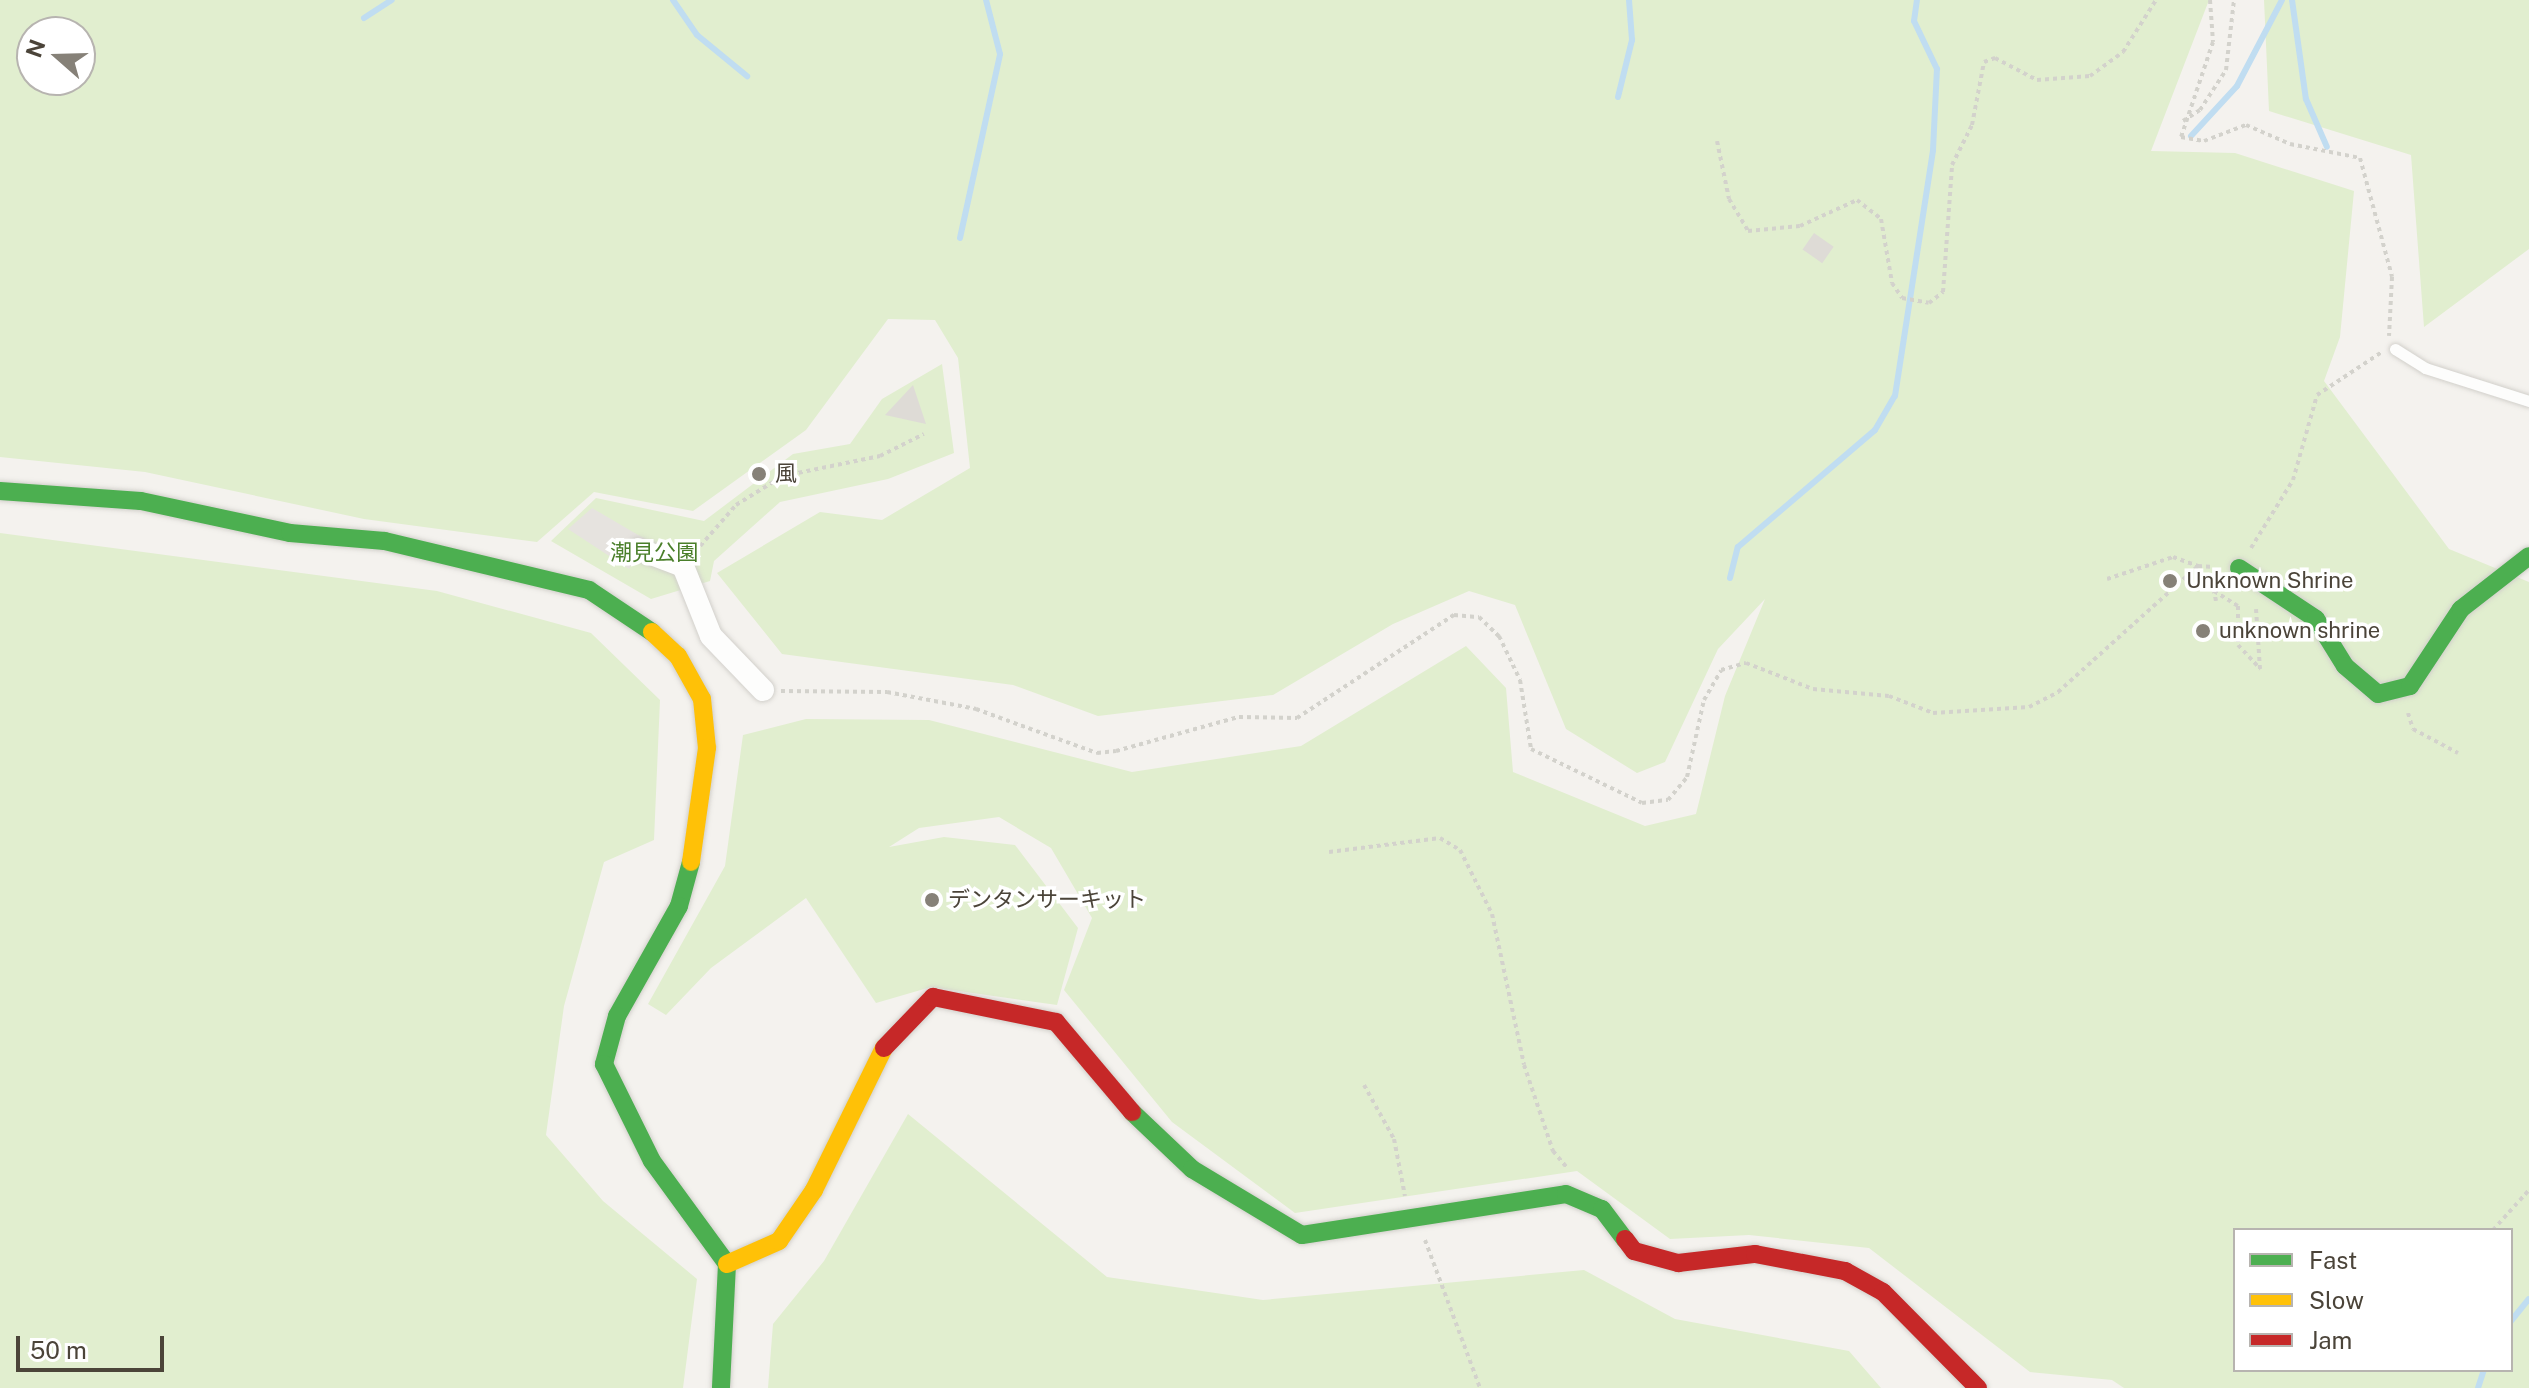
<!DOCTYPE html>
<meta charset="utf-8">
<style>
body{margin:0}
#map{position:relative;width:2529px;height:1388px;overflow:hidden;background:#f4f2ee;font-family:"Public Sans","Noto Sans JP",sans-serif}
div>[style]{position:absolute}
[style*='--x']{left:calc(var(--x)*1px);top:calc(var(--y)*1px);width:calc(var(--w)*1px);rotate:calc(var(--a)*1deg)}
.green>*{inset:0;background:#e1eecf}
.parking>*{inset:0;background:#e6e3df}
.stream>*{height:6px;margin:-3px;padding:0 3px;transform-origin:3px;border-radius:3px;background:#c0ddf1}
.building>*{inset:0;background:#dedbd6;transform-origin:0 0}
.path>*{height:4px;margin-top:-2px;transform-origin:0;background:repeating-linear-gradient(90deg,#d3d2cc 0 4px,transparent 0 8px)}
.roads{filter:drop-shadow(0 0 2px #d2d0cb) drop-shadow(0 0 2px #d2d0cb)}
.lane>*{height:11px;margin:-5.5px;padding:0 5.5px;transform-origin:5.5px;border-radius:5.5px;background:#fdfdfc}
.street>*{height:22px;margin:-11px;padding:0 11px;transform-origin:11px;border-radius:11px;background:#fdfdfc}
.fast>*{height:18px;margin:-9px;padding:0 9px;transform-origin:9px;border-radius:9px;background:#4caf50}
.slow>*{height:18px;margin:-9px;padding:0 9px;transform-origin:9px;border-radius:9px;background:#ffc107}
.jam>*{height:18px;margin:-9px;padding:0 9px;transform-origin:9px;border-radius:9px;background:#c62828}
.dots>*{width:22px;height:22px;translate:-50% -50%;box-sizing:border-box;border:4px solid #fff;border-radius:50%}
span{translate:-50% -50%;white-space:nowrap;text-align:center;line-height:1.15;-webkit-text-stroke:7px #fff;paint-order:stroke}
.poi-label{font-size:22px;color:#4b4439}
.left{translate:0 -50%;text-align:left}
.park-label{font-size:22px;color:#4a7f2a}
.legend{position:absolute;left:2233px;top:1228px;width:280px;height:144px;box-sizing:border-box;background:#fff;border:2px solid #b7b4b0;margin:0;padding:10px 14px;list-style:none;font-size:24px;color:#4b4439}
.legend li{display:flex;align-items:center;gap:16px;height:40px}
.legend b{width:40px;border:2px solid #b7b4b0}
.north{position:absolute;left:16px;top:16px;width:80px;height:80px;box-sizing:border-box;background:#fff;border:2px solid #b7b4b0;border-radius:50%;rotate:290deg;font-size:22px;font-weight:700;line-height:32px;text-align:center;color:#4b4439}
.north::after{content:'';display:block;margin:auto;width:28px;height:36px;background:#868178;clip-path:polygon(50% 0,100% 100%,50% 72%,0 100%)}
.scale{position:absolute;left:16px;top:1336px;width:148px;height:36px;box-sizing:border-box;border:4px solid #4b4439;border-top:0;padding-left:10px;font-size:24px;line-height:28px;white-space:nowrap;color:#4b4439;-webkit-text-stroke:6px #fff;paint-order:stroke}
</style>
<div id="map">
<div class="green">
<div style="clip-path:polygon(evenodd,0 0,2209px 0,2151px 151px,2235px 153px,2354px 191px,2340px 337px,2324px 381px,2449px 549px,2529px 582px,2529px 1388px,2124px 1388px,2112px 1380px,2030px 1372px,1869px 1248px,1749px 1235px,1670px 1239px,1577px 1171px,1295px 1213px,1172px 1122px,1064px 990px,1092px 918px,1051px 848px,999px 817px,919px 828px,889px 847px,944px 837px,1015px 845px,1078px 928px,1057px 1005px,931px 987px,876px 1003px,806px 898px,711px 968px,666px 1015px,648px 1004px,725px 866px,743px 735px,806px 719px,929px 720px,1132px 772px,1301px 746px,1466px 646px,1506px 688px,1513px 772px,1645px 826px,1696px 814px,1725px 696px,1765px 599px,1718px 649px,1665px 762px,1637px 773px,1566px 729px,1515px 605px,1469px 591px,1393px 624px,1273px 695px,1098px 716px,1013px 685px,782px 654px,717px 573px,820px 512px,882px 520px,970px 468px,958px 358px,935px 320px,888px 319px,806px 430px,693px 511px,594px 492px,537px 542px,364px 519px,145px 472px,0 457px,0 0,32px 32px,80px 32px,80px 80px,32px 80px,32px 32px,0 0,2235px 1230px,2511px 1230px,2511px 1370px,2235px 1370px,2235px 1230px)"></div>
<div style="clip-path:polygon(2264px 0,2529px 0,2529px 249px,2424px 327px,2411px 155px,2269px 111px)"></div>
<div style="clip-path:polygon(942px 364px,954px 453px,888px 479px,780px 502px,714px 561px,710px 581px,651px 599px,551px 541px,596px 498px,704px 521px,793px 454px,850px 444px,882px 399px)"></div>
<div style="clip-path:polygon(0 533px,437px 591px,591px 633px,660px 700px,654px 840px,604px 862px,564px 1006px,546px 1135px,603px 1201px,697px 1279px,683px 1388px,0 1388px)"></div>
<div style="clip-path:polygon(908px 1114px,1107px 1277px,1263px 1300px,1584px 1270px,1675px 1319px,1849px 1351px,1881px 1388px,768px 1388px,773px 1324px,824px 1261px)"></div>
</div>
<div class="parking">
<div style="clip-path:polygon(592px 508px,645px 539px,629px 569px,568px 529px)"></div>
</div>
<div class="stream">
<div style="--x:673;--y:0;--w:42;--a:55.6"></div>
<div style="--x:697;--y:35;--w:65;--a:39.4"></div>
<div style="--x:2292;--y:0;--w:100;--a:82"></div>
<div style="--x:2306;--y:99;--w:52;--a:66.4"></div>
<div style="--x:364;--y:18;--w:33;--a:-33"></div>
<div style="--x:1618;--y:97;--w:59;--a:-76.2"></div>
<div style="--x:1632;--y:40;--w:40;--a:-94.3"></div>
<div style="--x:2191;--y:136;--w:68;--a:-47.4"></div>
<div style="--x:2237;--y:86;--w:97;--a:-62.4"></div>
<div style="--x:960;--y:238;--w:188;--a:-77.7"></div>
<div style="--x:1000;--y:54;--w:56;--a:-104.5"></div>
<div style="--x:1730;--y:578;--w:32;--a:-76"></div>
<div style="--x:1738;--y:547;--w:180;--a:-40.5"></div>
<div style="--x:1875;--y:430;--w:39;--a:-60"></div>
<div style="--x:1895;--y:396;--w:249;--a:-81.2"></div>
<div style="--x:1933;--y:150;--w:81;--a:-87.2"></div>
<div style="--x:1937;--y:69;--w:53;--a:-115.6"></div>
<div style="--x:1914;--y:21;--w:21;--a:-82"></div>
<div style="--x:2511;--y:1321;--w:28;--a:-51"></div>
<div style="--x:2478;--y:1388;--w:19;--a:-72"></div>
</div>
<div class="building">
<div style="left:1814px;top:233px;width:24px;height:20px;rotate:35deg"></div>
<div style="clip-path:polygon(913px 385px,926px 424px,885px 415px)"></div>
</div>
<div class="path">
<div style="--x:2210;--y:0;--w:42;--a:85.9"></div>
<div style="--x:2213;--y:42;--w:100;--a:108.6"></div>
<div style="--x:2181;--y:137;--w:23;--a:10"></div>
<div style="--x:2204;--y:141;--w:45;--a:-20.9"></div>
<div style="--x:2246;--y:125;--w:48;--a:23.4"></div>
<div style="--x:2290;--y:144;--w:71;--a:11.3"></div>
<div style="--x:2360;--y:158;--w:123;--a:74.9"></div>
<div style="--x:2392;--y:277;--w:59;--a:92.9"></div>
<div style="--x:2183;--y:121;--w:20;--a:-33"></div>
<div style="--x:2200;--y:110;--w:48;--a:-57"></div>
<div style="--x:2226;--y:70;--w:70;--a:-83.5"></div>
<div style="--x:1717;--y:141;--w:59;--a:78.3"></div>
<div style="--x:1729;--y:199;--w:37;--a:59"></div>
<div style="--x:1748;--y:231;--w:52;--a:-5.5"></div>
<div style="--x:1800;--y:226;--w:63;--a:-24.5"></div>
<div style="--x:1857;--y:200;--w:31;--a:38"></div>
<div style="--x:1881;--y:219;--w:65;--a:80.2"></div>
<div style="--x:1892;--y:283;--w:18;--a:56"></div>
<div style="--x:1902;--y:298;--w:27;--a:10"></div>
<div style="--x:1929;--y:303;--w:18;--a:-38"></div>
<div style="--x:1943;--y:292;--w:127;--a:-85.9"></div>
<div style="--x:1952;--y:165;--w:45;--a:-63.4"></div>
<div style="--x:1972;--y:125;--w:64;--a:-79.2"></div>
<div style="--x:1984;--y:62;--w:12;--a:-20"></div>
<div style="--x:1995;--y:58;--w:47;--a:27.6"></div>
<div style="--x:2037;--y:80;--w:53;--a:-4.3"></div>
<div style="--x:2090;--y:76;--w:41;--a:-36"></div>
<div style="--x:2123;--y:52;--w:62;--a:-57.6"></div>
<div style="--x:2251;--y:548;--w:80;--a:-58.3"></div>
<div style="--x:2293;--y:480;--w:88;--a:-74.2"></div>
<div style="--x:2317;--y:395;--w:78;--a:-33.5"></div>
<div style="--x:695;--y:552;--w:62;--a:-48.9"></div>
<div style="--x:736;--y:505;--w:55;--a:-31.7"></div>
<div style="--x:783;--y:476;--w:99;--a:-11.7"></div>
<div style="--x:880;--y:456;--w:49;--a:-26.6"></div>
<div style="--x:2107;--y:579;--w:70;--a:-18.4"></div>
<div style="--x:2173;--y:557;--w:27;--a:20"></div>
<div style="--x:2216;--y:601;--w:10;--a:-101"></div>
<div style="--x:2214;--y:591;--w:28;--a:32"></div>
<div style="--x:2238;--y:606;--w:39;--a:90"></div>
<div style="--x:2238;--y:645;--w:33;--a:47"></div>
<div style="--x:2260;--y:669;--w:60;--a:-93.8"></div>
<div style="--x:781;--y:691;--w:106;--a:0.5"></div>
<div style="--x:887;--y:692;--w:91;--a:10.8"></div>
<div style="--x:976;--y:709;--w:129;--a:20"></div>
<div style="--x:1097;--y:753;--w:19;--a:-6"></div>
<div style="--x:1116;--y:751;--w:128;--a:-15.5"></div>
<div style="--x:1239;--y:717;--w:58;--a:1"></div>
<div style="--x:1297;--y:718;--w:188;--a:-33.3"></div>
<div style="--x:1454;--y:615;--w:25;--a:5"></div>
<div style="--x:1479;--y:617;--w:28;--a:44"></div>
<div style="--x:1499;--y:636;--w:49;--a:64.5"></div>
<div style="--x:1520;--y:680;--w:70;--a:80.9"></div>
<div style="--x:1531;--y:749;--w:123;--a:25.9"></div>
<div style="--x:1642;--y:803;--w:26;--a:-7"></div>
<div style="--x:1668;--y:800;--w:30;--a:-50"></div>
<div style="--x:1687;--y:777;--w:79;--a:-77.6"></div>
<div style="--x:1704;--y:700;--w:34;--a:-60"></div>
<div style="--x:1721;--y:670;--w:26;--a:-16"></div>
<div style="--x:1746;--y:663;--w:72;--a:21.2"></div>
<div style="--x:1813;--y:689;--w:76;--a:5.3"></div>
<div style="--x:1889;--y:696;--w:47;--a:21.1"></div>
<div style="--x:1933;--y:713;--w:96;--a:-3.6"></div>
<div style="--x:2029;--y:707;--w:33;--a:-27"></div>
<div style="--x:2058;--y:692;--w:188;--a:-42"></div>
<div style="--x:2198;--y:566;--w:16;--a:4"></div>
<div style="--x:2408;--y:713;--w:17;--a:73"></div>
<div style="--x:2413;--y:729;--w:51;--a:28.1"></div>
<div style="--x:1329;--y:852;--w:112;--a:-7.2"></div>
<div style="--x:1440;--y:838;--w:23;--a:31"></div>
<div style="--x:1460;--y:850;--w:72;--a:63.4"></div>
<div style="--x:1492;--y:914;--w:154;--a:78"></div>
<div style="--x:1524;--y:1065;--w:91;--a:71.4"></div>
<div style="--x:1553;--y:1151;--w:23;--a:50"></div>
<div style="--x:1364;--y:1085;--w:62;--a:60.9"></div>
<div style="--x:1394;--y:1139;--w:58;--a:79.1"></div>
<div style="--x:2493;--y:1230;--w:54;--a:-48"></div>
<div style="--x:1425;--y:1240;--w:158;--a:69.6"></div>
</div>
<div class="roads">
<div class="lane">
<div style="--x:2395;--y:349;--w:36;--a:32"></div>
<div style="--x:2425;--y:368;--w:109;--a:17.6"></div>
</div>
<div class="street">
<div style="--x:638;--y:549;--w:48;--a:20.7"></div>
<div style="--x:683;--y:566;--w:75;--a:68.2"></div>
<div style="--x:711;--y:636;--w:75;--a:46.1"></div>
</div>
<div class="fast">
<div style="--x:0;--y:491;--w:141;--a:4.1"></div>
<div style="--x:141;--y:501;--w:152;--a:12.1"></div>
<div style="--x:290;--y:533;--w:95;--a:4.8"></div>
<div style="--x:385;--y:541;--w:210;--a:13.5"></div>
<div style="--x:589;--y:590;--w:76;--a:33.7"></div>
<div style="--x:2239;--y:568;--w:92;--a:33.5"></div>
<div style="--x:2316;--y:619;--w:55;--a:58.3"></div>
<div style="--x:2345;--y:666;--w:43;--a:40.3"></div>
<div style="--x:2378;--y:694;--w:33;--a:-14"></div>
<div style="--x:2410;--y:686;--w:92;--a:-56.5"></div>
<div style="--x:2461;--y:609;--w:86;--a:-37.9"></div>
<div style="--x:691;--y:862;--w:46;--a:105.3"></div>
<div style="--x:679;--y:906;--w:126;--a:119.4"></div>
<div style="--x:617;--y:1016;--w:50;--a:105.2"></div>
<div style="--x:604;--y:1064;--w:108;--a:63.7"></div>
<div style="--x:652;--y:1161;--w:127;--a:53.9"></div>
<div style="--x:727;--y:1264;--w:124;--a:92.8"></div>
<div style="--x:1132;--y:1112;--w:83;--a:43.5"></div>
<div style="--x:1192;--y:1169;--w:128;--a:31"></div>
<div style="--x:1302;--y:1235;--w:267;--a:-8.8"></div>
<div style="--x:1566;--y:1194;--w:39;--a:23"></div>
<div style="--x:1602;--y:1209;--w:38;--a:53"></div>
</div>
<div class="slow">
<div style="--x:652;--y:632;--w:35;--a:43"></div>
<div style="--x:678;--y:656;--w:49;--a:60.8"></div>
<div style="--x:702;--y:699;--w:49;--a:84.2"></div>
<div style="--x:707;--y:748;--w:115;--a:98"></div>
<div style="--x:727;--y:1264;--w:57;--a:-23.9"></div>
<div style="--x:779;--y:1241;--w:62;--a:-55.5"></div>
<div style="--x:814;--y:1190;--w:158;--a:-63.8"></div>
</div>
<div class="jam">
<div style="--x:884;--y:1048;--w:71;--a:-46.1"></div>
<div style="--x:933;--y:997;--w:126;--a:11.5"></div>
<div style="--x:1056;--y:1022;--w:118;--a:49.8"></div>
<div style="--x:1625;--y:1239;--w:15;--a:53"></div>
<div style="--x:1634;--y:1251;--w:46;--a:15.3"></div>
<div style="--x:1678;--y:1263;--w:78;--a:-6.7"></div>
<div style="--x:1755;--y:1254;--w:92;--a:10.7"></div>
<div style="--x:1845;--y:1271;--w:43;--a:28.9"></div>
<div style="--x:1883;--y:1292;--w:135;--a:45.3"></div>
</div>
</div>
<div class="dots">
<div style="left:759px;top:474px;background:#868178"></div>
<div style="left:2170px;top:581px;background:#868178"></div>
<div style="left:2203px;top:631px;background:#868178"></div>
<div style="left:932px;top:900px;background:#868178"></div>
</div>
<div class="poi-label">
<span class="left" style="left:775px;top:474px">風</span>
<span class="left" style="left:2186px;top:581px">Unknown Shrine</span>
<span class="left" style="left:2219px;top:631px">unknown shrine</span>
<span class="left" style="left:948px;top:900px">デンタンサーキット</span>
</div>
<div class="park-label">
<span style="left:654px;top:553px">潮見公園</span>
</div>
<ul class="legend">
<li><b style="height:10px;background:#4caf50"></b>Fast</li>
<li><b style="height:10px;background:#ffc107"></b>Slow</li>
<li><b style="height:10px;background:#c62828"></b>Jam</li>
</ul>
<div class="north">N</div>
<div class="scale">50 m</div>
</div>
